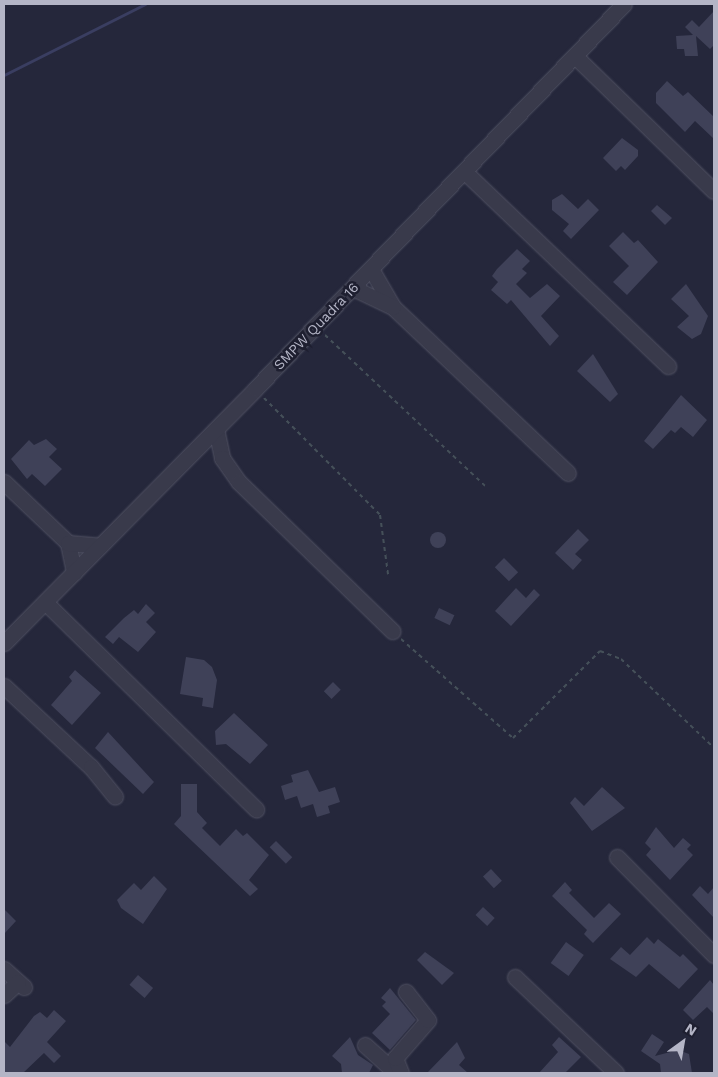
<!DOCTYPE html>
<style>
body{margin:0}
#map{position:relative;width:718px;height:1077px;overflow:hidden;background:#25273b;font-family:"Work Sans",sans-serif}
div>[style]{position:absolute}
[style*='--x']{left:calc(var(--x)*1px);top:calc(var(--y)*1px);width:calc(var(--w)*1px);rotate:calc(var(--a)*1deg)}
.stream>*{height:3px;margin:-1.5px;padding:0 1.5px;transform-origin:1.5px;border-radius:1.5px;background:#3a3e61}
.building>*{inset:0;background:#3f4158;transform-origin:0 0}
.round{border-radius:50%}
.path>*{height:2px;margin-top:-1px;transform-origin:0;background:repeating-linear-gradient(90deg,#455059 0 4px,transparent 0 8px)}
.roads{filter:drop-shadow(0 0 1px #515263) drop-shadow(0 0 1px #515263)}
.minor>*{height:15px;margin:-7.5px;padding:0 7.5px;transform-origin:7.5px;border-radius:7.5px;background:#393a4b}
span{translate:-50% -50%;white-space:nowrap;text-align:center;line-height:1.15;-webkit-text-stroke:5px #1e1f30;paint-order:stroke}
.street-label{font-size:14px;color:#b4b5c6}
.frame{position:absolute;inset:0;border:5px solid #b4b5c6;pointer-events:none}
.north{position:absolute;left:658px;top:1017px;width:50px;height:50px;-webkit-text-stroke:4px #1e1f30;paint-order:stroke;rotate:32deg;font-size:14px;font-weight:700;line-height:20px;text-align:center;color:#b4b5c6}
.north::after{content:'';display:block;margin:auto;width:18px;height:22px;background:#b4b5c6;clip-path:polygon(50% 0,100% 100%,50% 72%,0 100%)}
</style>
<div id="map">
<div class="stream">
<div style="--x:4;--y:75;--w:158;--a:-26.7"></div>
</div>
<div class="building">
<div style="clip-path:polygon(714px 11px,714px 45px,710px 49px,696px 36px,698px 56px,685px 56px,684px 49px,677px 49px,676px 36px,693px 35px,685px 27px,692px 20px,699px 27px)"></div>
<div style="clip-path:polygon(667px 81px,683px 96px,688px 92px,714px 117px,714px 139px,695px 121px,685px 132px,656px 103px,656px 93px)"></div>
<div style="clip-path:polygon(622px 138px,638px 150px,638px 156px,625px 170px,621px 166px,616px 171px,603px 158px)"></div>
<div style="clip-path:polygon(562px 194px,578px 209px,588px 199px,599px 210px,571px 239px,563px 231px,569px 224px,552px 210px,552px 200px)"></div>
<div style="clip-path:polygon(657px 205px,672px 218px,665px 225px,651px 211px)"></div>
<div style="clip-path:polygon(623px 232px,634px 243px,638px 240px,658px 262px,627px 295px,613px 282px,629px 266px,609px 246px)"></div>
<div style="clip-path:polygon(517px 249px,530px 261px,522px 269px,527px 273px,516px 284px,530px 298px,547px 284px,560px 296px,541px 316px,559px 336px,550px 346px,511px 300px,507px 304px,491px 290px,498px 282px,492px 276px,497px 269px)"></div>
<div style="clip-path:polygon(686px 284px,708px 316px,701px 334px,692px 339px,677px 327px,689px 316px,671px 299px)"></div>
<div style="clip-path:polygon(593px 354px,618px 394px,610px 402px,577px 371px)"></div>
<div style="clip-path:polygon(681px 395px,707px 420px,693px 437px,681px 427px,675px 433px,671px 430px,653px 449px,644px 441px)"></div>
<div style="clip-path:polygon(46px 439px,57px 449px,49px 457px,62px 469px,45px 486px,32px 474px,27px 479px,11px 459px,29px 440px,34px 445px)"></div>
<div style="clip-path:polygon(578px 529px,589px 540px,575px 554px,582px 560px,573px 570px,555px 553px)"></div>
<div class="round" style="left:430px;top:532px;width:16px;height:16px"></div>
<div style="left:504px;top:558px;width:20px;height:13px;rotate:45deg"></div>
<div style="clip-path:polygon(516px 588px,526px 598px,534px 589px,540px 595px,511px 626px,495px 611px)"></div>
<div style="clip-path:polygon(146px 604px,155px 613px,146px 622px,156px 632px,138px 652px,119px 637px,113px 644px,105px 637px,124px 618px,134px 610px,138px 614px)"></div>
<div style="left:439px;top:608px;width:17px;height:11px;rotate:25deg"></div>
<div style="clip-path:polygon(186px 657px,204px 660px,212px 667px,217px 680px,213px 708px,202px 706px,203px 698px,180px 694px)"></div>
<div style="clip-path:polygon(75px 670px,101px 693px,72px 725px,51px 705px,72px 681px,69px 677px)"></div>
<div style="left:333px;top:682px;width:11px;height:13px;rotate:45deg"></div>
<div style="clip-path:polygon(234px 713px,268px 745px,250px 764px,226px 744px,216px 745px,215px 731px)"></div>
<div style="clip-path:polygon(108px 732px,154px 782px,143px 794px,95px 748px)"></div>
<div style="clip-path:polygon(308px 770px,319px 792px,335px 787px,340px 802px,328px 806px,330px 813px,317px 817px,313px 804px,301px 808px,297px 796px,285px 800px,281px 786px,293px 782px,291px 775px)"></div>
<div style="clip-path:polygon(181px 784px,197px 784px,197px 812px,207px 823px,202px 828px,220px 846px,236px 829px,243px 836px,247px 833px,269px 855px,249px 880px,258px 889px,250px 896px,174px 824px,181px 816px)"></div>
<div style="clip-path:polygon(602px 787px,625px 808px,592px 831px,570px 803px,575px 797px,584px 806px)"></div>
<div style="clip-path:polygon(656px 827px,674px 848px,683px 838px,691px 845px,687px 849px,693px 855px,670px 880px,646px 855px,651px 849px,645px 843px)"></div>
<div style="left:276px;top:841px;width:23px;height:9px;rotate:45deg"></div>
<div style="left:491px;top:869px;width:16px;height:11px;rotate:47deg"></div>
<div style="clip-path:polygon(154px 876px,167px 889px,143px 924px,121px 908px,117px 900px,134px 883px,141px 890px)"></div>
<div style="clip-path:polygon(565px 882px,572px 890px,569px 893px,594px 918px,609px 903px,621px 914px,593px 943px,584px 934px,587px 930px,552px 896px)"></div>
<div style="clip-path:polygon(700px 886px,708px 894px,714px 887px,714px 918px,692px 895px)"></div>
<div style="left:483px;top:907px;width:16px;height:11px;rotate:43deg"></div>
<div style="clip-path:polygon(4px 909px,16px 921px,4px 934px)"></div>
<div style="clip-path:polygon(647px 937px,654px 944px,658px 939px,680px 957px,683px 954px,698px 969px,679px 989px,649px 964px,636px 977px,610px 959px,621px 947px,630px 955px)"></div>
<div style="left:566px;top:942px;width:22px;height:26px;rotate:36deg"></div>
<div style="clip-path:polygon(425px 952px,454px 973px,442px 985px,417px 960px)"></div>
<div style="left:138px;top:975px;width:20px;height:13px;rotate:41deg"></div>
<div style="clip-path:polygon(710px 980px,714px 985px,714px 1014px,707px 1007px,693px 1020px,683px 1010px)"></div>
<div style="clip-path:polygon(390px 988px,416px 1020px,390px 1050px,372px 1033px,390px 1014px,382px 1006px,386px 1002px,381px 998px)"></div>
<div style="clip-path:polygon(54px 1010px,66px 1021px,47px 1042px,61px 1056px,54px 1063px,44px 1053px,23px 1073px,4px 1073px,4px 1041px,10px 1047px,34px 1016px,40px 1012px,47px 1018px)"></div>
<div style="clip-path:polygon(652px 1034px,664px 1042px,655px 1056px,678px 1050px,689px 1054px,692px 1073px,661px 1073px,660px 1064px,641px 1051px)"></div>
<div style="clip-path:polygon(350px 1037px,358px 1055px,373px 1065px,369px 1073px,342px 1073px,341px 1064px,332px 1056px)"></div>
<div style="clip-path:polygon(559px 1037px,581px 1057px,565px 1073px,539px 1073px,558px 1052px,552px 1045px)"></div>
<div style="clip-path:polygon(457px 1042px,465px 1058px,459px 1065px,468px 1073px,427px 1073px)"></div>
</div>
<div class="path">
<div style="--x:325;--y:335;--w:220;--a:43.3"></div>
<div style="--x:264;--y:398;--w:165;--a:45.2"></div>
<div style="--x:380;--y:515;--w:60;--a:82.3"></div>
<div style="--x:401;--y:639;--w:149;--a:41.5"></div>
<div style="--x:513;--y:738;--w:123;--a:-45"></div>
<div style="--x:600;--y:651;--w:22;--a:21"></div>
<div style="--x:621;--y:659;--w:129;--a:43.7"></div>
</div>
<div class="roads">
<div class="minor">
<div style="--x:576;--y:57;--w:192;--a:44.2"></div>
<div style="--x:465;--y:172;--w:281;--a:43.7"></div>
<div style="--x:371;--y:269;--w:44;--a:59.9"></div>
<div style="--x:393;--y:307;--w:241;--a:43.5"></div>
<div style="--x:353;--y:288;--w:44;--a:25.4"></div>
<div style="--x:216;--y:429;--w:30;--a:78"></div>
<div style="--x:222;--y:458;--w:29;--a:55"></div>
<div style="--x:239;--y:482;--w:214;--a:44.2"></div>
<div style="--x:4;--y:482;--w:88;--a:43.6"></div>
<div style="--x:68;--y:543;--w:30;--a:78"></div>
<div style="--x:68;--y:543;--w:32;--a:5"></div>
<div style="--x:45;--y:602;--w:296;--a:44.5"></div>
<div style="--x:4;--y:643;--w:357;--a:-45.3"></div>
<div style="--x:255;--y:389;--w:533;--a:-46.22"></div>
<div style="--x:4;--y:686;--w:119;--a:43"></div>
<div style="--x:91;--y:767;--w:38;--a:51"></div>
<div style="--x:617;--y:857;--w:138;--a:45.3"></div>
<div style="--x:4;--y:969;--w:27;--a:42"></div>
<div style="--x:515;--y:977;--w:139;--a:43.5"></div>
<div style="--x:4;--y:995;--w:19;--a:-43"></div>
<div style="--x:365;--y:1045;--w:42;--a:42.1"></div>
<div style="--x:401;--y:1073;--w:16;--a:-112"></div>
<div style="--x:395;--y:1058;--w:50;--a:-49"></div>
<div style="--x:428;--y:1020;--w:36;--a:-128"></div>
</div>
</div>
<div class="street-label">
<span style="left:316px;top:326px;rotate:-46deg">SMPW Quadra 16</span>
</div>
<div class="frame"></div>
<div class="north">N</div>
</div>
